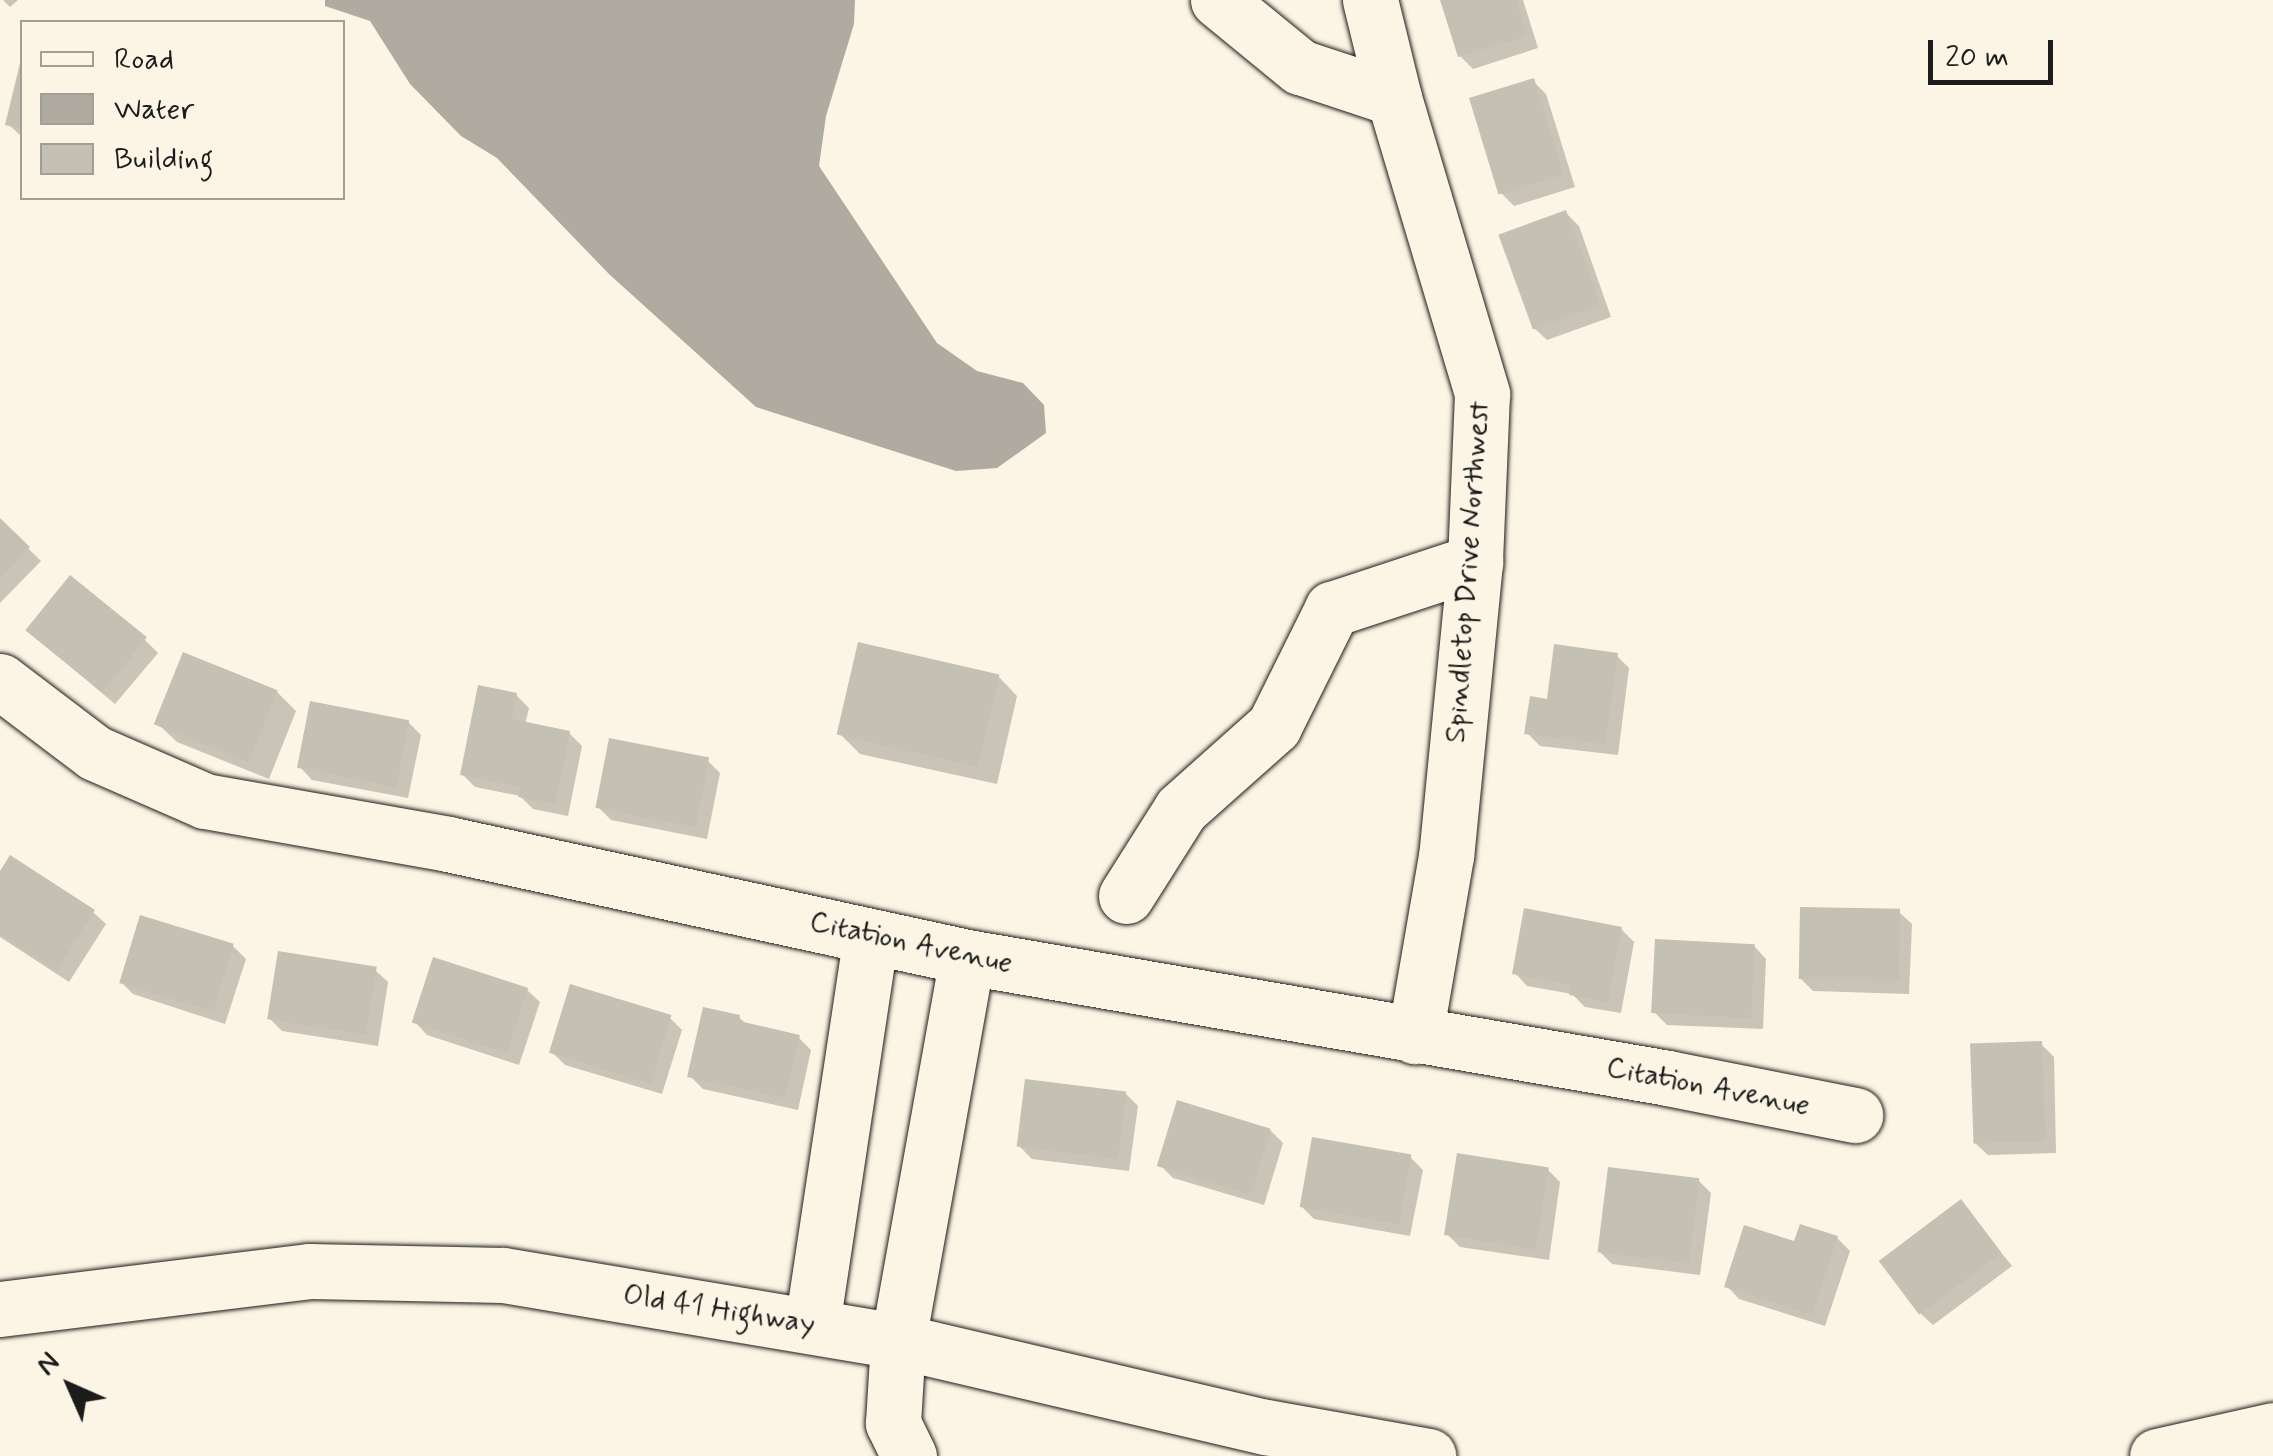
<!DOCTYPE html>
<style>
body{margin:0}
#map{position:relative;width:2273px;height:1456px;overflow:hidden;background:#fcf5e5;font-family:Mynerve,sans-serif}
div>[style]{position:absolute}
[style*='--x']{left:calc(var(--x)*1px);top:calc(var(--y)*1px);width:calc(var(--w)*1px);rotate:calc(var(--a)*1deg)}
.water>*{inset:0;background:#b0aba1}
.shadow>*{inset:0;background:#0003}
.building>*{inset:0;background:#c4c0b3;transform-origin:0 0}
.roads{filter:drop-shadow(0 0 2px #1c1c1c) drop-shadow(0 0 2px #1c1c1c)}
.minor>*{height:55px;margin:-27.5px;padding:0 27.5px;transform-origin:27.5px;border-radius:27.5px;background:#fcf5e5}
.major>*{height:55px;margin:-27.5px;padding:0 27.5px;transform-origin:27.5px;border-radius:27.5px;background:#fcf5e5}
span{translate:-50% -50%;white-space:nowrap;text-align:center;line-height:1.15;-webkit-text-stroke:9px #fcf5e5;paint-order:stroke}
.street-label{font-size:30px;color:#1c1c1c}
.legend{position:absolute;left:20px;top:20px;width:325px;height:180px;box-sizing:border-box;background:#fcf5e5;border:2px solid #a29e95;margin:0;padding:12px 18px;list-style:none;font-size:30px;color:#1c1c1c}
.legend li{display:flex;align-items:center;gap:20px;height:50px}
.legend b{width:50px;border:2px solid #a29e95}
.north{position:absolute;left:20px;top:1336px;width:100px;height:100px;-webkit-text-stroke:8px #fcf5e5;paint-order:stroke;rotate:315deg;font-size:28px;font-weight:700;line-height:40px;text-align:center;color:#1c1c1c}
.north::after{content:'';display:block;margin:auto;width:35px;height:45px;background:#1c1c1c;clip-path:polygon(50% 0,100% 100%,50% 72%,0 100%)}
.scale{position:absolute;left:1928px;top:40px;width:125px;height:45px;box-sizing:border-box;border:5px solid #1c1c1c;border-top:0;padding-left:12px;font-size:30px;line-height:35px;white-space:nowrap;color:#1c1c1c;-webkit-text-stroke:8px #fcf5e5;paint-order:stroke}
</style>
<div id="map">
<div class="water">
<div style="clip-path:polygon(325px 0,855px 0,854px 24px,826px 116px,819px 166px,937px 343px,977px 371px,1023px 383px,1044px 405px,1046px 433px,997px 468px,956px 471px,756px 407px,609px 274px,497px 158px,461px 136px,410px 84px,370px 21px,325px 6px)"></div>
</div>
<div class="shadow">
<div style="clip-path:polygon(3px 0,18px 0,10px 7px)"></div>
<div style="clip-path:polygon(1443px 0,1523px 0,1538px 48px,1473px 69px,1460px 56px)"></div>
<div style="clip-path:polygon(22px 64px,22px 137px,8px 124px)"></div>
<div style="clip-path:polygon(1533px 81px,1546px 94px,1575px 187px,1514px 206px,1501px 193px)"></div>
<div style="clip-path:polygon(1566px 213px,1579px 226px,1611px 317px,1547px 340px,1534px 328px)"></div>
<div style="clip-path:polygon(0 521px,41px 561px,0 603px)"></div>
<div style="clip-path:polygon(145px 640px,158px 653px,115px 704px,41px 642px)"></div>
<div style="clip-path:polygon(1616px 655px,1629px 668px,1618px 755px,1540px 746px,1527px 733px,1549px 701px)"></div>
<div style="clip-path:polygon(998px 676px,1017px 696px,997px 784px,860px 754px,841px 735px)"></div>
<div style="clip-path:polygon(277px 692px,296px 711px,269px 779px,177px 742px,157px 723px)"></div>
<div style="clip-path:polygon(516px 695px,529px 708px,525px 725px,569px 733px,582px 746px,568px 816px,533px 809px,520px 796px,475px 787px,462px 774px)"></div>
<div style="clip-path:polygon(408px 722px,421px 735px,408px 798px,312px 780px,300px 767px)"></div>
<div style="clip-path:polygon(707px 760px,720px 773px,707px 839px,611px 820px,598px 807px)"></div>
<div style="clip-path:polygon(0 875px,93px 912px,106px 924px,69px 982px,0 937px)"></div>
<div style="clip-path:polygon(1899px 912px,1912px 924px,1909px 994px,1813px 991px,1800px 978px)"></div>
<div style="clip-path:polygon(1621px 929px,1634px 942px,1621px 1013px,1585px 1007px,1572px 994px,1527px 986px,1515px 973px)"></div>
<div style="clip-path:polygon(233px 946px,246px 959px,225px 1024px,133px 994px,120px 981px)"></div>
<div style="clip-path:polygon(1754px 946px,1766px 959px,1763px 1029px,1667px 1025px,1654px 1012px)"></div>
<div style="clip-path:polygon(375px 970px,388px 982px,378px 1046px,282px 1031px,269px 1018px)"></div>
<div style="clip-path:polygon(527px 990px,540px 1002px,519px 1065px,427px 1035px,415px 1022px)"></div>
<div style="clip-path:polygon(669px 1017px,682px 1030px,662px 1094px,565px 1065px,552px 1052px)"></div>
<div style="clip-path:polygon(739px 1017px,748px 1026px,798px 1037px,811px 1050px,798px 1110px,703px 1089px,690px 1076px)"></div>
<div style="clip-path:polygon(2041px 1044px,2054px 1057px,2056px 1153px,1988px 1155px,1975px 1143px)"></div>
<div style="clip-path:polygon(1125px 1093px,1138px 1106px,1129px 1171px,1032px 1159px,1020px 1147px)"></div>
<div style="clip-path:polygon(1270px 1130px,1283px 1143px,1264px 1205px,1173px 1178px,1160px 1165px)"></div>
<div style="clip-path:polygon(1410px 1157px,1423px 1170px,1410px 1236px,1314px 1219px,1301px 1206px)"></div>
<div style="clip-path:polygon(1548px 1170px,1560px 1182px,1549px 1260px,1460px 1247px,1447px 1234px)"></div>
<div style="clip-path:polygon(1698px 1180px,1711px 1193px,1700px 1275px,1612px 1264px,1599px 1251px)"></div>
<div style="clip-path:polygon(1961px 1202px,2012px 1266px,1933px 1325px,1920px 1313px)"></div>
<div style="clip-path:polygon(1837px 1238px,1850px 1251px,1825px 1326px,1739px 1299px,1727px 1286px,1796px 1244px)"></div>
</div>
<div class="building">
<div style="clip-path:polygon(1440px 0,1516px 0,1527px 36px,1458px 57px)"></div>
<div style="clip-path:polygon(21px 59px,22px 59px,22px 129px,5px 125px)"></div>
<div style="left:1534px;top:78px;width:101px;height:68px;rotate:73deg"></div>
<div style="left:1566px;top:210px;width:101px;height:72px;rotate:70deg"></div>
<div style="clip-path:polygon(0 518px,30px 547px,0 578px)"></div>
<div style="left:70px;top:575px;width:99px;height:71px;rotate:39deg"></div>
<div style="left:858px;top:642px;width:145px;height:95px;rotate:13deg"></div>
<div style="clip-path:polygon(1554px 644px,1618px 653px,1605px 744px,1524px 734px,1530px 696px,1547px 699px)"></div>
<div style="left:183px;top:652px;width:102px;height:78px;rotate:22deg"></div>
<div style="clip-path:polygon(478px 685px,517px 693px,512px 719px,570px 731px,555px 804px,518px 797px,520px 787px,460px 775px)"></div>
<div style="left:310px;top:701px;width:101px;height:68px;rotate:11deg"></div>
<div style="left:609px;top:738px;width:102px;height:71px;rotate:11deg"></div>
<div style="clip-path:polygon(10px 855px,95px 910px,56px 971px,0 934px,0 871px)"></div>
<div style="left:1800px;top:907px;width:100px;height:72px;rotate:1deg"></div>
<div style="clip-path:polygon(1524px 908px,1622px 927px,1608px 1002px,1569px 995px,1571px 985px,1512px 974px)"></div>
<div style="left:140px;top:915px;width:98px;height:71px;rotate:17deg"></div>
<div style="left:1655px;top:939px;width:100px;height:74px;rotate:3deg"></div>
<div style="left:278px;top:951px;width:100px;height:69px;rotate:9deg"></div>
<div style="left:433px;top:957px;width:100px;height:69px;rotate:18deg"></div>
<div style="left:570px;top:984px;width:106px;height:72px;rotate:17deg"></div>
<div style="clip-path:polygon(703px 1007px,740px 1015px,739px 1021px,800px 1035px,785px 1098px,687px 1077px)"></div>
<div style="left:2042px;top:1041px;width:100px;height:72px;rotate:88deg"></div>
<div style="left:1025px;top:1079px;width:102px;height:68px;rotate:7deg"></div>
<div style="left:1177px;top:1100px;width:98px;height:69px;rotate:17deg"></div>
<div style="left:1312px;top:1137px;width:101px;height:71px;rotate:10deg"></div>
<div style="left:1457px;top:1153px;width:93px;height:83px;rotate:9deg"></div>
<div style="left:1608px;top:1167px;width:92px;height:86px;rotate:7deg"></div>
<div style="left:1961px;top:1199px;width:67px;height:103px;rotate:53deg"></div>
<div style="clip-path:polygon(1800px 1224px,1838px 1236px,1812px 1315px,1724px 1287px,1744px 1225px,1794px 1241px)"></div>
</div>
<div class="roads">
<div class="minor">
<div style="--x:1218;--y:0;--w:106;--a:39.3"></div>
<div style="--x:1300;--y:67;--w:99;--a:18.3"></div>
<div style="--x:1370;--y:0;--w:101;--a:76.2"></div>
<div style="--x:1394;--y:98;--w:309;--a:73.4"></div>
<div style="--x:1482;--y:394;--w:168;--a:92.4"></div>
<div style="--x:1475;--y:562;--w:295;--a:95.6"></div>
<div style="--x:1446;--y:856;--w:183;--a:99.8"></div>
<div style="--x:0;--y:681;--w:119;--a:37.2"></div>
<div style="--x:95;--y:753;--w:120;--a:23.6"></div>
<div style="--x:205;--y:801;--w:247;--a:10"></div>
<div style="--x:448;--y:844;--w:531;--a:12.28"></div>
<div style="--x:967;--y:957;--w:711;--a:9.79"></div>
<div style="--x:1668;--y:1078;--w:191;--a:11.2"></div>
<div style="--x:1126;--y:896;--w:103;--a:-57.7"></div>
<div style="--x:1181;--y:809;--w:125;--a:-41.7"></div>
<div style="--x:1274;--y:726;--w:131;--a:-63.6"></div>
<div style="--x:1332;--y:609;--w:151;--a:-18.2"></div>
<div style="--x:812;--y:1325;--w:393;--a:-81.4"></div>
<div style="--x:909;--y:1456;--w:37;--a:-116"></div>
<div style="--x:893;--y:1423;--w:82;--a:-86.5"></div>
<div style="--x:898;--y:1341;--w:390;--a:-79.8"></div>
</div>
<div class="major">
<div style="--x:0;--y:1309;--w:311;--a:-7"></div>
<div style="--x:309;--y:1271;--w:194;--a:1.2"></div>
<div style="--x:503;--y:1275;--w:400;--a:9.5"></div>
<div style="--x:898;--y:1341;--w:378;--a:13.2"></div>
<div style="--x:1266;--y:1427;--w:165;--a:10.1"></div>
<div style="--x:2157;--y:1456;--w:119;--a:-12.6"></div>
</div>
</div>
<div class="street-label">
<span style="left:1468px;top:572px;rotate:-86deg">Spindletop Drive Northwest</span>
<span style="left:911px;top:943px;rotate:12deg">Citation Avenue</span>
<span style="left:1708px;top:1087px;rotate:11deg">Citation Avenue</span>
<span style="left:719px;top:1310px;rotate:9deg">Old 41 Highway</span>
</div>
<ul class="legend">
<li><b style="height:12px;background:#fcf5e5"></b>Road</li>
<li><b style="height:28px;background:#b0aba1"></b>Water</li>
<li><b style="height:28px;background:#c4c0b3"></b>Building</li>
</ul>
<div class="north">N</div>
<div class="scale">20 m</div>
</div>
